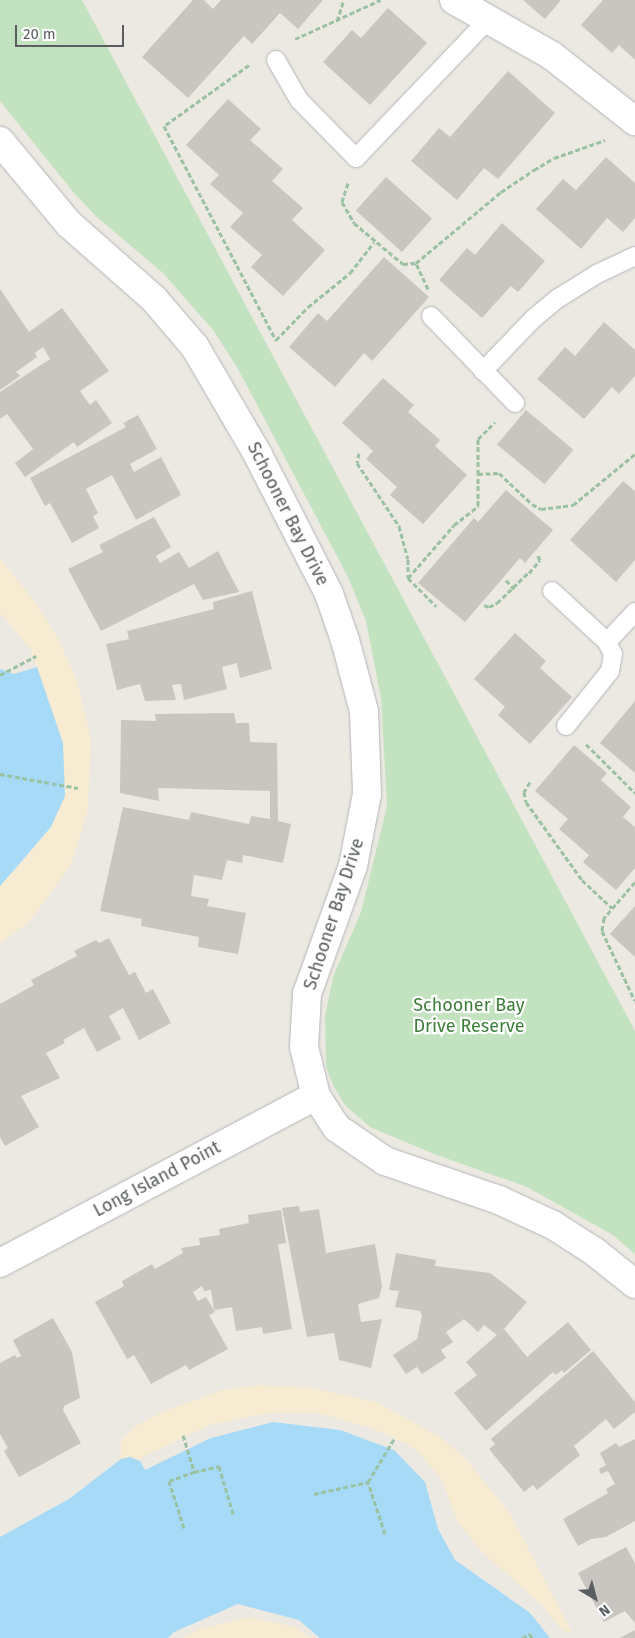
<!DOCTYPE html>
<style>
body{margin:0}
#map{position:relative;width:635px;height:1638px;overflow:hidden;background:#ece9e2;font-family:"Fira Sans",sans-serif}
div>[style]{position:absolute}
[style*='--x']{left:calc(var(--x)*1px);top:calc(var(--y)*1px);width:calc(var(--w)*1px);rotate:calc(var(--a)*1deg)}
.green>*{inset:0;background:#c2e2c0}
.sand>*{inset:0;background:#f7ebd2}
.water>*{inset:0;background:#a6daf7}
.building>*{inset:0;background:#c9c5c0;transform-origin:0 0}
.path>*{height:3px;margin-top:-1.5px;transform-origin:0;background:repeating-linear-gradient(90deg,#9ac2a2 0 5px,transparent 0 7.5px)}
.roads{filter:drop-shadow(0 0 1px #b2b5b8) drop-shadow(0 0 1px #b2b5b8)}
.lane>*{height:18px;margin:-9px;padding:0 9px;transform-origin:9px;border-radius:9px;background:#fff}
.street>*{height:28px;margin:-14px;padding:0 14px;transform-origin:14px;border-radius:14px;background:#fff}
span{translate:-50% -50%;white-space:nowrap;text-align:center;line-height:1.15;-webkit-text-stroke:4.5px #fff;paint-order:stroke}
.street-label{font-size:18px;color:#5a5e61}
.park-label{font-size:18px;color:#3d803b}
.north{position:absolute;left:570px;top:1573px;width:50px;height:50px;-webkit-text-stroke:4px #fff;paint-order:stroke;rotate:143deg;font-size:14px;font-weight:700;line-height:20px;text-align:center;color:#5a5e61}
.north::after{content:'';display:block;margin:auto;width:18px;height:22px;background:#5a5e61;clip-path:polygon(50% 0,100% 100%,50% 72%,0 100%)}
.scale{position:absolute;left:15px;top:25px;width:109px;height:22px;box-sizing:border-box;border:2px solid #5a5e61;border-top:0;padding-left:6px;font-size:15px;line-height:18px;white-space:nowrap;color:#5a5e61;-webkit-text-stroke:4px #fff;paint-order:stroke}
</style>
<div id="map">
<div class="green">
<div style="clip-path:polygon(0 0,82px 0,635px 1031px,635px 1254px,613px 1235px,527px 1187px,434px 1154px,370px 1127px,345px 1105px,334px 1087px,326px 1067px,325px 1016px,333px 977px,361px 912px,387px 806px,381px 698px,366px 621px,348px 577px,237px 367px,213px 330px,163px 273px,98px 218px,74px 193px,0 101px)"></div>
</div>
<div class="sand">
<div style="clip-path:polygon(0 559px,37px 604px,60px 642px,78px 684px,91px 740px,88px 809px,71px 865px,30px 921px,0 944px,0 886px,30px 854px,44px 687px,30px 648px,0 613px)"></div>
<div style="clip-path:polygon(257px 1385px,312px 1388px,376px 1402px,440px 1437px,465px 1458px,509px 1512px,573px 1634px,562px 1630px,542px 1605px,482px 1552px,457px 1521px,442px 1480px,419px 1453px,406px 1443px,371px 1428px,318px 1413px,268px 1413px,210px 1425px,136px 1460px,121px 1459px,121px 1440px,136px 1426px,158px 1414px,222px 1390px)"></div>
<div style="clip-path:polygon(250px 1617px,295px 1627px,311px 1638px,182px 1638px,199px 1629px)"></div>
</div>
<div class="water">
<div style="clip-path:polygon(37px 667px,63px 743px,65px 796px,51px 827px,0 886px,0 669px,14px 674px)"></div>
<div style="clip-path:polygon(273px 1422px,340px 1430px,394px 1450px,425px 1482px,438px 1529px,455px 1560px,530px 1613px,550px 1638px,320px 1638px,299px 1620px,238px 1604px,174px 1632px,168px 1638px,0 1638px,0 1537px,69px 1499px,121px 1459px,130px 1457px,140px 1461px,145px 1470px,211px 1438px)"></div>
</div>
<div class="building">
<div style="clip-path:polygon(193px 0,204px 0,213px 9px,221px 0,323px 0,298px 29px,280px 13px,252px 44px,244px 36px,188px 98px,142px 57px)"></div>
<div style="clip-path:polygon(523px 0,561px 0,545px 19px)"></div>
<div style="clip-path:polygon(603px 0,635px 0,635px 60px,619px 45px,612px 53px,581px 25px)"></div>
<div style="clip-path:polygon(388px 8px,427px 43px,370px 105px,323px 62px,352px 30px,361px 38px)"></div>
<div style="clip-path:polygon(508px 71px,555px 113px,498px 179px,484px 168px,457px 200px,411px 161px,439px 128px,450px 137px)"></div>
<div style="clip-path:polygon(228px 99px,261px 129px,250px 140px,283px 169px,272px 181px,303px 208px,292px 220px,325px 250px,283px 296px,251px 267px,262px 255px,230px 227px,243px 213px,210px 184px,219px 175px,186px 145px)"></div>
<div style="clip-path:polygon(606px 157px,635px 183px,635px 218px,623px 232px,607px 218px,581px 249px,536px 209px,563px 179px,576px 190px)"></div>
<div style="left:386px;top:177px;width:62px;height:45px;rotate:42deg"></div>
<div style="clip-path:polygon(502px 223px,545px 261px,518px 292px,511px 286px,482px 318px,439px 280px,467px 248px,475px 255px)"></div>
<div style="clip-path:polygon(384px 257px,429px 297px,372px 361px,364px 353px,335px 387px,289px 347px,318px 313px,327px 321px)"></div>
<div style="clip-path:polygon(0 289px,29px 332px,62px 308px,109px 371px,80px 391px,90px 405px,96px 400px,112px 423px,77px 447px,74px 442px,25px 477px,15px 463px,33px 449px,7px 414px,0 419px,0 392px,50px 359px,43px 347px,35px 353px,37px 357px,16px 372px,20px 376px,0 390px)"></div>
<div style="clip-path:polygon(604px 322px,635px 350px,635px 376px,619px 394px,612px 387px,584px 419px,537px 379px,565px 347px,575px 356px)"></div>
<div style="clip-path:polygon(383px 378px,414px 405px,408px 412px,440px 440px,435px 446px,467px 475px,423px 524px,390px 495px,397px 487px,366px 459px,373px 451px,342px 423px)"></div>
<div style="left:526px;top:410px;width:62px;height:45px;rotate:40deg"></div>
<div style="clip-path:polygon(138px 415px,157px 449px,130px 464px,134px 472px,161px 457px,181px 495px,136px 520px,112px 475px,86px 489px,98px 513px,93px 516px,99px 528px,72px 543px,50px 503px,45px 506px,30px 478px,126px 427px,123px 423px)"></div>
<div style="clip-path:polygon(623px 481px,635px 491px,635px 560px,616px 582px,570px 540px)"></div>
<div style="clip-path:polygon(506px 490px,553px 530px,525px 563px,520px 558px,465px 622px,418px 583px,474px 518px,478px 522px)"></div>
<div style="clip-path:polygon(154px 517px,171px 547px,156px 556px,160px 563px,179px 552px,189px 568px,218px 551px,239px 592px,203px 600px,194px 584px,101px 631px,68px 569px,103px 552px,99px 545px)"></div>
<div style="clip-path:polygon(252px 591px,272px 669px,240px 678px,237px 663px,222px 667px,227px 689px,184px 700px,181px 684px,172px 685px,176px 700px,145px 701px,140px 684px,117px 690px,106px 644px,129px 639px,127px 631px,214px 609px,213px 602px)"></div>
<div style="clip-path:polygon(515px 633px,546px 661px,540px 668px,572px 697px,530px 744px,498px 715px,505px 707px,474px 679px)"></div>
<div style="clip-path:polygon(635px 701px,635px 773px,600px 743px)"></div>
<div style="clip-path:polygon(234px 713px,236px 723px,249px 723px,250px 742px,277px 743px,278px 821px,291px 824px,283px 863px,243px 855px,242px 863px,227px 860px,222px 880px,194px 875px,191px 896px,209px 899px,207px 906px,246px 913px,238px 954px,198px 947px,199px 937px,141px 926px,142px 919px,100px 911px,123px 807px,189px 820px,191px 812px,249px 824px,251px 816px,270px 819px,270px 791px,158px 788px,159px 801px,120px 793px,121px 720px,156px 721px,155px 714px)"></div>
<div style="clip-path:polygon(574px 745px,607px 773px,601px 780px,631px 807px,623px 817px,635px 827px,635px 868px,616px 890px,583px 862px,589px 855px,559px 829px,568px 819px,535px 791px)"></div>
<div style="clip-path:polygon(635px 906px,635px 957px,610px 934px)"></div>
<div style="clip-path:polygon(109px 938px,129px 975px,135px 972px,146px 993px,153px 989px,171px 1023px,139px 1040px,123px 1008px,109px 1016px,121px 1039px,97px 1052px,84px 1028px,63px 1040px,65px 1043px,46px 1053px,60px 1078px,21px 1096px,39px 1127px,5px 1146px,0 1137px,0 1004px,34px 985px,31px 980px,77px 956px,74px 951px,96px 940px,99px 943px)"></div>
<div style="clip-path:polygon(299px 1206px,300px 1212px,319px 1209px,326px 1253px,375px 1244px,382px 1286px,379px 1298px,358px 1304px,361px 1322px,382px 1319px,371px 1368px,339px 1360px,334px 1333px,307px 1337px,282px 1208px)"></div>
<div style="clip-path:polygon(281px 1210px,286px 1243px,278px 1244px,292px 1329px,263px 1334px,262px 1327px,236px 1331px,232px 1307px,214px 1310px,211px 1290px,204px 1291px,202px 1286px,193px 1292px,198px 1301px,206px 1297px,215px 1312px,209px 1315px,228px 1349px,189px 1370px,186px 1365px,151px 1384px,134px 1355px,127px 1359px,95px 1302px,124px 1286px,122px 1281px,152px 1264px,155px 1269px,183px 1253px,181px 1248px,200px 1245px,199px 1238px,220px 1235px,219px 1229px,249px 1223px,248px 1215px)"></div>
<div style="clip-path:polygon(396px 1253px,436px 1260px,435px 1266px,490px 1273px,511px 1289px,527px 1302px,504px 1329px,527px 1357px,568px 1322px,591px 1350px,564px 1373px,562px 1370px,556px 1375px,553px 1372px,486px 1431px,454px 1393px,477px 1375px,466px 1362px,497px 1335px,484px 1325px,478px 1332px,464px 1319px,446px 1332px,453px 1342px,441px 1350px,446px 1358px,422px 1374px,417px 1367px,406px 1374px,393px 1355px,417px 1339px,422px 1316px,420px 1311px,395px 1307px,399px 1291px,389px 1290px)"></div>
<div style="clip-path:polygon(53px 1318px,72px 1352px,80px 1398px,64px 1406px,63px 1410px,81px 1443px,19px 1477px,4px 1451px,8px 1448px,0 1434px,0 1363px,15px 1355px,17px 1358px,21px 1356px,13px 1340px)"></div>
<div style="clip-path:polygon(593px 1351px,635px 1402px,635px 1412px,614px 1429px,606px 1419px,574px 1446px,580px 1455px,537px 1490px,533px 1485px,524px 1492px,489px 1449px,495px 1444px,491px 1439px)"></div>
<div style="clip-path:polygon(635px 1439px,635px 1521px,606px 1537px,591px 1539px,578px 1546px,563px 1519px,608px 1493px,606px 1489px,615px 1484px,608px 1471px,601px 1474px,599px 1469px,606px 1465px,600px 1453px,616px 1443px,619px 1447px)"></div>
<div style="clip-path:polygon(626px 1547px,635px 1563px,635px 1623px,625px 1611px,604px 1622px,578px 1573px)"></div>
<div style="clip-path:polygon(635px 1630px,635px 1638px,620px 1638px)"></div>
</div>
<div class="path">
<div style="--x:337;--y:21;--w:22;--a:-72"></div>
<div style="--x:295;--y:39;--w:94;--a:-24.6"></div>
<div style="--x:249;--y:65;--w:105;--a:144.3"></div>
<div style="--x:164;--y:126;--w:242;--a:62.4"></div>
<div style="--x:276;--y:340;--w:46;--a:-45.9"></div>
<div style="--x:308;--y:307;--w:54;--a:-39"></div>
<div style="--x:350;--y:273;--w:39;--a:-52"></div>
<div style="--x:348;--y:183;--w:20;--a:108"></div>
<div style="--x:342;--y:202;--w:24;--a:60"></div>
<div style="--x:354;--y:223;--w:64;--a:39.9"></div>
<div style="--x:403;--y:264;--w:13;--a:-4"></div>
<div style="--x:428;--y:289;--w:29;--a:-115"></div>
<div style="--x:416;--y:263;--w:111;--a:-39.9"></div>
<div style="--x:501;--y:192;--w:40;--a:-34"></div>
<div style="--x:534;--y:170;--w:23;--a:-31"></div>
<div style="--x:554;--y:158;--w:54;--a:-19.4"></div>
<div style="--x:359;--y:453;--w:10;--a:101"></div>
<div style="--x:357;--y:463;--w:76;--a:56.3"></div>
<div style="--x:399;--y:526;--w:34;--a:75"></div>
<div style="--x:408;--y:559;--w:19;--a:90"></div>
<div style="--x:408;--y:578;--w:40;--a:45"></div>
<div style="--x:478;--y:474;--w:35;--a:-90"></div>
<div style="--x:478;--y:439;--w:24;--a:-45"></div>
<div style="--x:529;--y:573;--w:17;--a:-50"></div>
<div style="--x:540;--y:560;--w:7;--a:-117"></div>
<div style="--x:408;--y:578;--w:70;--a:-49"></div>
<div style="--x:454;--y:525;--w:31;--a:-38"></div>
<div style="--x:478;--y:506;--w:32;--a:-90"></div>
<div style="--x:478;--y:474;--w:21;--a:-3"></div>
<div style="--x:499;--y:473;--w:45;--a:43.2"></div>
<div style="--x:532;--y:504;--w:10;--a:29"></div>
<div style="--x:541;--y:509;--w:32;--a:-7"></div>
<div style="--x:573;--y:505;--w:80;--a:-39.4"></div>
<div style="--x:506;--y:580;--w:12;--a:48"></div>
<div style="--x:484;--y:605;--w:5;--a:22"></div>
<div style="--x:489;--y:607;--w:9;--a:-27"></div>
<div style="--x:497;--y:603;--w:45;--a:-44.1"></div>
<div style="--x:0;--y:675;--w:41;--a:-27.8"></div>
<div style="--x:586;--y:744;--w:69;--a:45"></div>
<div style="--x:0;--y:774;--w:79;--a:10.2"></div>
<div style="--x:530;--y:782;--w:12;--a:121"></div>
<div style="--x:524;--y:792;--w:10;--a:79"></div>
<div style="--x:526;--y:802;--w:96;--a:54.3"></div>
<div style="--x:582;--y:880;--w:41;--a:43"></div>
<div style="--x:635;--y:882;--w:48;--a:130.7"></div>
<div style="--x:604;--y:918;--w:13;--a:99"></div>
<div style="--x:602;--y:931;--w:77;--a:64.8"></div>
<div style="--x:183;--y:1435;--w:39;--a:73"></div>
<div style="--x:194;--y:1472;--w:26;--a:-13"></div>
<div style="--x:219;--y:1466;--w:50;--a:73.7"></div>
<div style="--x:314;--y:1494;--w:55;--a:-12.5"></div>
<div style="--x:184;--y:1528;--w:49;--a:-107.7"></div>
<div style="--x:169;--y:1481;--w:27;--a:-20"></div>
<div style="--x:385;--y:1534;--w:55;--a:-108.1"></div>
<div style="--x:368;--y:1482;--w:50;--a:-58.8"></div>
<div style="--x:522;--y:1638;--w:9;--a:-27"></div>
<div style="--x:530;--y:1634;--w:4;--a:63"></div>
</div>
<div class="roads">
<div class="lane">
<div style="--x:276;--y:60;--w:46;--a:60.1"></div>
<div style="--x:299;--y:100;--w:81;--a:45.5"></div>
<div style="--x:356;--y:158;--w:194;--a:-46.3"></div>
<div style="--x:431;--y:316;--w:121;--a:46"></div>
<div style="--x:483;--y:371;--w:72;--a:-46.1"></div>
<div style="--x:533;--y:319;--w:31;--a:-40"></div>
<div style="--x:557;--y:299;--w:47;--a:-32"></div>
<div style="--x:597;--y:274;--w:42;--a:-25.3"></div>
<div style="--x:552;--y:591;--w:75;--a:42.8"></div>
<div style="--x:566;--y:726;--w:70;--a:-51.3"></div>
<div style="--x:610;--y:671;--w:17;--a:-80"></div>
<div style="--x:613;--y:654;--w:13;--a:-117"></div>
<div style="--x:607;--y:642;--w:41;--a:-47"></div>
</div>
<div class="street">
<div style="--x:454;--y:0;--w:112;--a:29.6"></div>
<div style="--x:551;--y:55;--w:107;--a:38.2"></div>
<div style="--x:0;--y:141;--w:108;--a:50.3"></div>
<div style="--x:69;--y:224;--w:113;--a:41.4"></div>
<div style="--x:154;--y:299;--w:63;--a:49.5"></div>
<div style="--x:195;--y:347;--w:125;--a:59.7"></div>
<div style="--x:258;--y:455;--w:156;--a:62.9"></div>
<div style="--x:329;--y:594;--w:49;--a:70.8"></div>
<div style="--x:345;--y:640;--w:73;--a:75"></div>
<div style="--x:364;--y:711;--w:83;--a:87.9"></div>
<div style="--x:367;--y:794;--w:73;--a:101"></div>
<div style="--x:353;--y:866;--w:136;--a:109.8"></div>
<div style="--x:307;--y:994;--w:53;--a:93.2"></div>
<div style="--x:304;--y:1047;--w:50;--a:76.2"></div>
<div style="--x:316;--y:1096;--w:38;--a:57"></div>
<div style="--x:337;--y:1128;--w:58;--a:34.5"></div>
<div style="--x:385;--y:1161;--w:120;--a:18.9"></div>
<div style="--x:499;--y:1200;--w:60;--a:24.8"></div>
<div style="--x:553;--y:1225;--w:50;--a:32.7"></div>
<div style="--x:595;--y:1252;--w:51;--a:38.7"></div>
<div style="--x:0;--y:1263;--w:357;--a:-27.9"></div>
</div>
</div>
<div class="street-label">
<span style="left:288px;top:514px;rotate:63deg">Schooner Bay Drive</span>
<span style="left:334px;top:914px;rotate:-72deg">Schooner Bay Drive</span>
<span style="left:157px;top:1179px;rotate:-28deg">Long Island Point</span>
</div>
<div class="park-label">
<span style="left:469px;top:1016px">Schooner Bay<br>Drive Reserve</span>
</div>
<div class="north">N</div>
<div class="scale">20 m</div>
</div>
